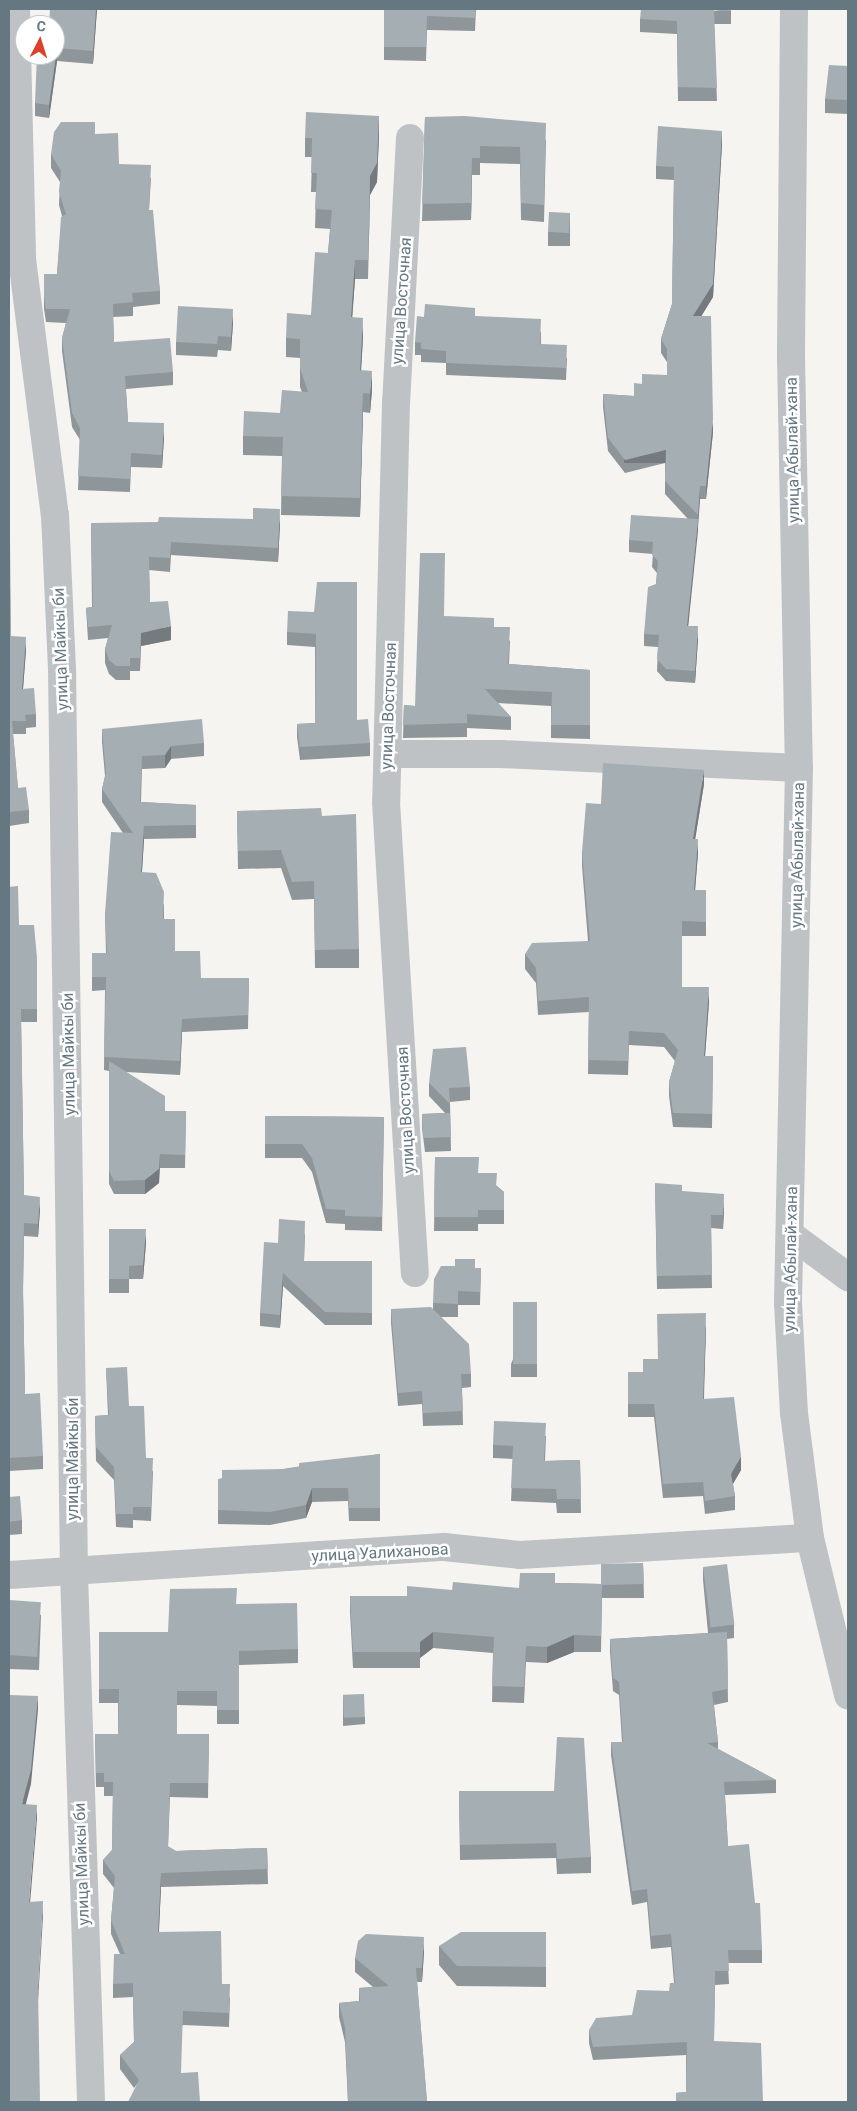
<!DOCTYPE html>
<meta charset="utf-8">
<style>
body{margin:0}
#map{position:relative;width:857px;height:2111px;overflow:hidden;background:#f5f4f1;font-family:Roboto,sans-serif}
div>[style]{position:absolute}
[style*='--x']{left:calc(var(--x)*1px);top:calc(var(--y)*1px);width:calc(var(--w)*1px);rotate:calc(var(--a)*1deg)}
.minor>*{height:28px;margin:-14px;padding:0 14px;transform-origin:14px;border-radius:14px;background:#bec2c5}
.wall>*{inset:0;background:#8e9699}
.shaded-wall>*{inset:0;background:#747a7d;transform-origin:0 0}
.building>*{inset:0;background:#a5aeb2;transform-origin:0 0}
span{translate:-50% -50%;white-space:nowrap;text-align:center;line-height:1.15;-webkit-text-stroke:5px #fff;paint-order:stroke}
.street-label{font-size:16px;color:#657781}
.frame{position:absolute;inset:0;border:10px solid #657781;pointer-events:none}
.north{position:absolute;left:15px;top:15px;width:50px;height:50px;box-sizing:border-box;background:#fff;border:1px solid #c1c9cd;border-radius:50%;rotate:5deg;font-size:14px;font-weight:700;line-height:20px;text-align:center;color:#657781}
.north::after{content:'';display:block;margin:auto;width:18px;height:22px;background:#dc422a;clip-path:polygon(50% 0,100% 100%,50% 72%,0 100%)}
</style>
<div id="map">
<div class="minor">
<div style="--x:16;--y:9;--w:250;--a:88.6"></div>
<div style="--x:22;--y:259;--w:258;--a:82.7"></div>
<div style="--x:55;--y:515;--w:154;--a:87.4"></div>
<div style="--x:62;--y:669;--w:904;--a:89.24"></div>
<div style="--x:74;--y:1573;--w:529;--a:88.16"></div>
<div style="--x:794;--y:9;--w:348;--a:90.5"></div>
<div style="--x:791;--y:357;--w:411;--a:88.9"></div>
<div style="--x:799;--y:768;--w:535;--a:91.18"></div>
<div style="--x:788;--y:1303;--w:110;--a:86.9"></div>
<div style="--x:794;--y:1413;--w:126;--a:82.7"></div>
<div style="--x:810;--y:1538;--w:162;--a:76.4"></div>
<div style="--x:410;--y:138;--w:264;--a:93"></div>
<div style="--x:396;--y:402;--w:400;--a:91.4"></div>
<div style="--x:386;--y:802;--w:472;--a:86.5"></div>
<div style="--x:388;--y:754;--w:113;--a:0"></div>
<div style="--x:501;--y:754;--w:298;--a:2.7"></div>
<div style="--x:791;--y:1235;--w:71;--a:36.4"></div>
<div style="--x:9;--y:1575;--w:436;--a:-3.7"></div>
<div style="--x:444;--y:1547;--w:76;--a:6"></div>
<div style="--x:520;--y:1555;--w:290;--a:-3.4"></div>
</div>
<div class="wall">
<div style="clip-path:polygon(50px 9px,97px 9px,93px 64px,57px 61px,49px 118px,35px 116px,35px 103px,55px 55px)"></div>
<div style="clip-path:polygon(384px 9px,476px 9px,475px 31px,427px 30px,426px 61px,384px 60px)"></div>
<div style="clip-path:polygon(731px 9px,731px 24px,714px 24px,717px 101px,678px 101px,677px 34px,640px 32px,640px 19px)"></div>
<div style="clip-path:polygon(848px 66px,848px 114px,825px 113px,825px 99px)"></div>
<div style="clip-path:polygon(425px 117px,546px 140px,544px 222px,521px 220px,520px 164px,480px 163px,480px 175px,472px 175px,471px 220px,422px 221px)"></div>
<div style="clip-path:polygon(95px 134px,119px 164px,151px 178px,149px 210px,160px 291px,160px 304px,133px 307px,133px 316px,113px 317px,114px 342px,173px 372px,173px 385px,126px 389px,128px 422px,164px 437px,162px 468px,131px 467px,130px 492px,78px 490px,80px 440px,72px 427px,62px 351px,62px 338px,66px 323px,46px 322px,44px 309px,44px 274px,57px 274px,62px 216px,59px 205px,60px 182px,51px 168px,51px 154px)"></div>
<div style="clip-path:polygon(379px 135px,377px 182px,370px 195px,368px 279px,355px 279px,352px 317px,363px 337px,361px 370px,372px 390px,370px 413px,363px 412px,360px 517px,281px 515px,282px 456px,243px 455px,243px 436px,280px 413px,302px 392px,300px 387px,300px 358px,286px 357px,286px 338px,311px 315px,328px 253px,330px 229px,315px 228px,316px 192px,311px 192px,312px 157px,305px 157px,305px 138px)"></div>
<div style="clip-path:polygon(722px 144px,713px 297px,701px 316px,713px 432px,706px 499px,700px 499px,688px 626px,698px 639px,695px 683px,666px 681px,657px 671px,658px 647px,644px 646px,644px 634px,656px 584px,657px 573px,652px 567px,653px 554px,629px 552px,629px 540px,688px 519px,665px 494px,665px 463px,625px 473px,608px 451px,603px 407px,603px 394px,634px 396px,642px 384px,667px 375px,667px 362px,661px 353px,661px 339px,672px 304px,674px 180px,656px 179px,656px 166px)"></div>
<div style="clip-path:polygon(570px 213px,570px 246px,548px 246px,548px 232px)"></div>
<div style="clip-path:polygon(475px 316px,541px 332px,541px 344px,567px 358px,566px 380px,446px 375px,446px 363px,421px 362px,421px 355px,415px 355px,415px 342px)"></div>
<div style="clip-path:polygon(233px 323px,231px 351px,218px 350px,217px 357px,176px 355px,176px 342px)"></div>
<div style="clip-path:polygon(91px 523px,280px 523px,278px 562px,171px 555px,170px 572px,149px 570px,150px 602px,171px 640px,141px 646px,140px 671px,130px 671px,130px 680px,116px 680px,109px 674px,105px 663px,105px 649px,108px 638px,88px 640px,86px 608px,92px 607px)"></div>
<div style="clip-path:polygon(9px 536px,11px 636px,26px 650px,23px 689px,36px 714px,36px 727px,26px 728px,26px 734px,13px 734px,18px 788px,29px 810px,29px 823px,9px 826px)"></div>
<div style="clip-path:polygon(314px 612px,357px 720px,370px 743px,370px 756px,300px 760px,297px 737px,297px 724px,315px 723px,315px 647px,287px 645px,287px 632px)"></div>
<div style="clip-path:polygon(494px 627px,510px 641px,509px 664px,590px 670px,590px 739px,551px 738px,551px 706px,498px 703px,511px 717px,511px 730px,467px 728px,467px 737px,403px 738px,404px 705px,415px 706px)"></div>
<div style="clip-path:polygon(102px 729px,204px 743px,204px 756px,171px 759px,165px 768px,142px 769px,141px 802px,196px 805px,196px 838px,144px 839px,142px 872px,164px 905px,164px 919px,175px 951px,201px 978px,249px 978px,248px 1029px,182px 1032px,180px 1075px,126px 1072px,165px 1111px,186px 1111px,185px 1168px,160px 1168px,159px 1183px,145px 1194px,114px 1194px,109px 1184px,109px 1071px,104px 1070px,105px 990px,92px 991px,92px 953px,106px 953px,105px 914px,123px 833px,102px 802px,102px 789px,105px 776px,102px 742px)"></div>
<div style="clip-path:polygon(704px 784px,695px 839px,698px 853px,695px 890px,706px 890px,706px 936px,682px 936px,682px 987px,709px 1002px,705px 1056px,713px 1056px,712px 1128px,673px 1127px,669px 1096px,669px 1082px,675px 1061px,664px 1047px,629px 1045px,628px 1075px,588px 1074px,589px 1012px,538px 1015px,536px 983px,525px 969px,525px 954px,588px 941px,582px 866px,582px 852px,601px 804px)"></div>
<div style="clip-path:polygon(237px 811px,322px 816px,359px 949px,359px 968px,315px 968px,314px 899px,292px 900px,281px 868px,238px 869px)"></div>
<div style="clip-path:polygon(9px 887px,19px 925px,37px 958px,37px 1022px,21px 1022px,24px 1195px,40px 1209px,38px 1237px,24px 1236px,23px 1293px,25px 1394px,43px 1456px,43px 1469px,9px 1471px)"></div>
<div style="clip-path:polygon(429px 1083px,470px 1087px,470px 1100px,450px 1102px,451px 1151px,425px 1152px,422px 1128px,422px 1114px,445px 1113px,429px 1096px)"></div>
<div style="clip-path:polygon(265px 1116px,384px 1117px,382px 1231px,345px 1230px,345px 1224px,326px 1223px,312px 1172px,302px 1158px,265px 1158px)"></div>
<div style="clip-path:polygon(435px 1157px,478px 1173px,497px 1186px,504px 1192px,504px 1224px,478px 1224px,478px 1231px,434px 1231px)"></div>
<div style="clip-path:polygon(655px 1183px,682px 1191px,724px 1208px,723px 1229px,711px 1228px,712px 1288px,657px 1289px)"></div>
<div style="clip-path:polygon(109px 1229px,146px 1243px,143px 1279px,129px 1279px,129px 1293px,109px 1293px)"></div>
<div style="clip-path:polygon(305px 1234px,304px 1261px,372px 1261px,372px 1325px,325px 1325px,283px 1286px,280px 1328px,260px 1326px,260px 1313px,278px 1243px)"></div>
<div style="clip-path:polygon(475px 1268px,481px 1268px,480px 1305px,458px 1305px,458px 1317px,441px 1317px,471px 1374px,471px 1387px,462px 1388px,463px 1425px,423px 1426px,422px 1404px,398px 1406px,391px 1323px,391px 1309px,433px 1309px,433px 1303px)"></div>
<div style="clip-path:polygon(537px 1302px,537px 1377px,511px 1377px,511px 1364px)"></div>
<div style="clip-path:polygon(706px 1327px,704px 1399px,741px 1470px,733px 1484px,735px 1496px,735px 1510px,705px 1514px,703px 1496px,663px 1498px,654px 1417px,628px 1417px,628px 1372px,643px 1372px,658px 1359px)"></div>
<div style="clip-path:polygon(106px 1368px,129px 1406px,146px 1458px,153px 1472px,151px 1521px,133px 1520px,133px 1528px,116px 1527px,114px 1480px,96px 1461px,95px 1416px,108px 1415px)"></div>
<div style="clip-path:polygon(546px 1436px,545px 1461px,580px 1460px,581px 1513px,557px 1513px,556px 1503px,511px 1501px,513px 1459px,493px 1458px,493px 1445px)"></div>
<div style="clip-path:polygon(380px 1454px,380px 1521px,349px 1521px,348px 1501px,312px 1502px,306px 1518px,270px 1525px,218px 1524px,218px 1479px)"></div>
<div style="clip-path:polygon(9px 1497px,22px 1520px,22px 1534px,9px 1535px)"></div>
<div style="clip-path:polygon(643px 1563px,644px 1598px,602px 1598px,601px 1652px,574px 1652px,547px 1663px,526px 1662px,524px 1703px,492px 1702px,493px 1653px,433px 1648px,420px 1658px,420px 1668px,353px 1668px,350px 1612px,350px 1596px,407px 1596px,452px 1590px,519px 1588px,555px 1583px,601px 1584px)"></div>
<div style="clip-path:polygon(703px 1567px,734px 1625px,734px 1638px,727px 1639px,728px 1702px,714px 1705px,718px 1742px,718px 1749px,776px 1780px,776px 1793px,725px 1795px,728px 1846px,755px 1903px,762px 1950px,762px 1963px,728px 1963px,729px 1984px,715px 1985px,714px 2041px,763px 2102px,676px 2102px,676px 2093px,686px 2092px,686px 2055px,593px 2060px,589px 2043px,589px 2030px,632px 2015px,669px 1991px,674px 1983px,671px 1947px,651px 1949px,647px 1902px,632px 1905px,611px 1755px,611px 1742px,622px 1742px,619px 1695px,613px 1691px,610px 1652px,610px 1639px,708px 1633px,703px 1580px)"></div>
<div style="clip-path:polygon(9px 1600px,41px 1615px,39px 1670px,9px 1669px)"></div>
<div style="clip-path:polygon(237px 1604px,298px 1649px,298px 1663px,239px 1665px,239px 1724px,217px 1724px,217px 1706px,177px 1705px,177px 1734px,209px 1734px,208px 1798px,170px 1797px,168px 1847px,176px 1851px,267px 1848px,268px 1884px,161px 1887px,159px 1932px,222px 1984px,230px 1998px,229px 2027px,183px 2025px,134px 2088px,120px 2069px,120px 2055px,134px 2042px,133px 1997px,113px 1998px,113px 1984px,120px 1954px,111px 1934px,111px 1920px,114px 1888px,103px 1874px,103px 1860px,112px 1850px,113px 1796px,104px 1796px,104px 1787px,96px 1787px,95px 1734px,118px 1734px,118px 1703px,99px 1703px,99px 1632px,168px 1632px)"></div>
<div style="clip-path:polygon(343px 1695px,365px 1717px,365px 1724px,343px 1726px)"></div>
<div style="clip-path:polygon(459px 1791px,591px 1857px,591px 1873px,557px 1874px,556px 1858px,460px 1860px)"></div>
<div style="clip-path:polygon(546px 1932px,546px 1987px,457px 1986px,439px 1965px,439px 1946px)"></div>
<div style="clip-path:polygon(424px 1951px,422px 1982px,417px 1982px,427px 2102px,348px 2102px,345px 2042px,339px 2017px,339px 2003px,359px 2001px,359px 1988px,373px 1987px,355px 1972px,355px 1958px)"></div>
</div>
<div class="shaded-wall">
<div style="clip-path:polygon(96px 9px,97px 9px,93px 64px,93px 51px)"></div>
<div style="clip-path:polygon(57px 48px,57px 61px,49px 118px,49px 105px)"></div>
<div style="clip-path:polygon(379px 116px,379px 135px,377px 182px,370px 195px,368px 279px,370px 176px)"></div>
<div style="clip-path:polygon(722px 131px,722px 144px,713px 297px,693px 330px,693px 316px)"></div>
<div style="clip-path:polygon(472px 158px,472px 175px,471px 220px,471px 203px)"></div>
<div style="clip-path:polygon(355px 260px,355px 279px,351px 336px,351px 317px)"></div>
<div style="clip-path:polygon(233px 309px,233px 323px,231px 351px,231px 337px)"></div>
<div style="clip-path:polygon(363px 318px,363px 337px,360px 389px,360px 370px)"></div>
<div style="clip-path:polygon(372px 371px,372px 390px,370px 413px,370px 394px)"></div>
<div style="clip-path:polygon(363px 393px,363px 412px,360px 517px,360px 498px)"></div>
<div style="clip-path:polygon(713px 419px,713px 432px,706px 499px,706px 486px)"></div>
<div style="clip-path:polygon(164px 423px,164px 437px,162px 468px,162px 455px)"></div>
<div style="left:666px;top:450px;width:13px;height:42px;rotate:90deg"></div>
<div style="clip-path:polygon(700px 486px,700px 499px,698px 528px,698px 515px)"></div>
<div style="clip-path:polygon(280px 509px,280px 523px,278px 562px,278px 548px)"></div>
<div style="clip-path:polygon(698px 519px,698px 531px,687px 638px,687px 626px)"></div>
<div style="clip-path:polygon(171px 626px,171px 640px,141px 646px,140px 671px,141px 633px)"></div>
<div style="clip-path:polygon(698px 626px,698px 639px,695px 683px,695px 671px)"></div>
<div style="clip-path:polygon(26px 637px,26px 650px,22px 702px,22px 689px)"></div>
<div style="clip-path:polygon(171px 746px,171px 759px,165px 768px,165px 755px)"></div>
<div style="clip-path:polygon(704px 770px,704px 784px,693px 853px,693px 839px)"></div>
<div style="clip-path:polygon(144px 826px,144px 839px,141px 886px,141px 872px)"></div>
<div style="clip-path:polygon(698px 839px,698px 853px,694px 904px,694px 890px)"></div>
<div style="clip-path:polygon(709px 987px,709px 1002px,704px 1070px,704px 1056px)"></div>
<div style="clip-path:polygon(182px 1019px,182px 1032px,180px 1075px,180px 1061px)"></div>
<div style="clip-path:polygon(160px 1154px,159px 1183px,145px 1194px,145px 1180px)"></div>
<div style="clip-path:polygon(724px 1194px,724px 1208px,723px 1229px,723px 1215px)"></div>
<div style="clip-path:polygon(40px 1197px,40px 1209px,38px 1237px,38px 1224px)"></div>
<div style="clip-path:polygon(146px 1229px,146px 1243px,143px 1279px,143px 1265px)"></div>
<div style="clip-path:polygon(283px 1273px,283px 1286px,280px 1328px,280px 1315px)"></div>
<div style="clip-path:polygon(706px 1313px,706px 1327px,703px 1413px,703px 1399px)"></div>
<div style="clip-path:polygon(741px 1456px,741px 1470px,731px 1487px,731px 1474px)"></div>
<div style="clip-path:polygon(312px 1488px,312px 1502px,306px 1518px,306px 1505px)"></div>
<div style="clip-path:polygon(433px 1632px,433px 1648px,420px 1658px,420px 1668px,420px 1642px)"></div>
<div style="clip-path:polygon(574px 1635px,574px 1652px,547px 1663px,547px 1647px)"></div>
<div style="clip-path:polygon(38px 1696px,38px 1710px,31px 1784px,22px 1819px,22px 1804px)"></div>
<div style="clip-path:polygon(37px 1805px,37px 1819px,29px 1916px,29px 1902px)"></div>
<div style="clip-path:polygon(161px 1873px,161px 1887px,158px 1947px,158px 1932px)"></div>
<div style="clip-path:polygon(43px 1901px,43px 1916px,38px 2001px,38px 1987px)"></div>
<div style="clip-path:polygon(424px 1937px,424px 1951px,422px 1982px,422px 1968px)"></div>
</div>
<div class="building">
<div style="clip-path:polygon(50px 9px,96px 9px,93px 51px,57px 48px,49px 105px,35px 103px,37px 55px,55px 55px,55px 25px,49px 25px)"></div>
<div style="clip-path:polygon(384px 9px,475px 9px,475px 18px,427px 16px,426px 47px,384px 47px)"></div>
<div style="clip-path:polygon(641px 9px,731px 9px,731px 11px,714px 10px,717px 88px,678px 87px,677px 21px,640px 19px)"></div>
<div style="clip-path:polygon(829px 65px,848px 66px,848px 100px,825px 99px)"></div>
<div style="clip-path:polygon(306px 112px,379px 116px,377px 163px,370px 176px,368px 260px,355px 260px,351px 317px,363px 318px,360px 370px,372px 371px,370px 394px,363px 393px,360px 498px,281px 496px,283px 437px,243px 436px,244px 411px,280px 413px,282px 390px,308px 392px,300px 368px,300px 339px,286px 338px,287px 313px,311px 315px,315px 252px,328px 253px,332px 210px,315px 209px,317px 173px,311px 173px,312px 138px,305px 138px)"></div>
<div style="clip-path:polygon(465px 116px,546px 123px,544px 205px,521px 203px,520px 147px,480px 146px,480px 158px,472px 158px,471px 203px,422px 204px,425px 117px)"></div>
<div style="clip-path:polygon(61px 122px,95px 122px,95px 134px,118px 133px,119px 164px,151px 165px,149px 210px,153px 210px,160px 291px,132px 293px,133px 302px,113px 304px,114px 342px,170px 338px,173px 372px,125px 376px,128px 422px,164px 423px,162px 455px,131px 453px,130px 479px,78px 476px,80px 428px,72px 413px,62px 338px,70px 309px,46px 309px,44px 296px,44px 274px,57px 274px,61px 217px,66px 214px,59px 192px,61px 171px,51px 154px,54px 132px)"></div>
<div style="clip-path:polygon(658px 126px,722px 131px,713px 284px,693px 316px,711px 316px,713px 419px,706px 486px,700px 486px,698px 515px,665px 481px,666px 450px,625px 460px,608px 438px,603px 394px,634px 396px,634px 383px,642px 384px,642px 374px,667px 375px,667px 349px,661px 339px,672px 304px,674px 167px,656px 166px)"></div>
<div style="left:549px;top:212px;width:21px;height:20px;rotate:3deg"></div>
<div style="clip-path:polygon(425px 304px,475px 308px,475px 316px,541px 319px,540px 344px,567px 345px,566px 368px,446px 363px,446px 351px,421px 349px,421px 343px,415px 342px,417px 316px,424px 317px)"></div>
<div style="clip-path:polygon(178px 306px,233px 309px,231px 337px,218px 336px,217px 344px,176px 342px)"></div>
<div style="clip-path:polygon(253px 508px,280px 509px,278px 548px,171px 542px,170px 558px,149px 557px,150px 602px,168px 601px,171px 626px,141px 633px,140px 658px,130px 658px,130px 666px,116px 666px,109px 660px,105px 649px,112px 625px,88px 627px,86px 608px,93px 607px,91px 523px,158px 522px,159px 517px,253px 519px)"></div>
<div style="clip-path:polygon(631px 515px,698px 519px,687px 626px,698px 626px,695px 671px,666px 669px,657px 659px,659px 635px,644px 634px,648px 587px,656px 584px,658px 561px,652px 555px,653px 542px,629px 540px)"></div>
<div style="clip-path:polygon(9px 536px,10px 536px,11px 636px,26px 637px,22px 689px,34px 688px,36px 714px,25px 715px,26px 721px,12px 721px,18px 788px,26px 787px,29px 810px,9px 812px)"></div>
<div style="clip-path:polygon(420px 553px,445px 553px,444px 616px,494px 618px,494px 627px,510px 627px,508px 664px,590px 670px,590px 725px,551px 725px,552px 692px,485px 689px,511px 717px,467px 714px,467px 723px,403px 725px,404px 705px,415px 706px)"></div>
<div style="clip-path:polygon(317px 582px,357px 582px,357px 720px,368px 719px,370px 743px,300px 747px,297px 724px,315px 723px,316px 634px,287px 632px,288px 611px,314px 612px)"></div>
<div style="clip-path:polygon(202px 719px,204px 743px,171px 746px,165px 755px,142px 756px,140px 802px,196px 805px,196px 825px,144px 826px,141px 872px,156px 873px,164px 892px,163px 919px,175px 919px,175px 951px,200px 951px,201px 978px,249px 978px,248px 1015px,182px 1019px,180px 1061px,104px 1057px,106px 977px,92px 977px,92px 953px,107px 953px,105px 914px,111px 832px,133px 833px,102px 789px,106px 773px,102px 729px)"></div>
<div style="clip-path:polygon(603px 763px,704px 770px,693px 839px,698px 839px,694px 890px,706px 890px,706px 922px,682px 921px,682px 987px,709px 987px,704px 1056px,713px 1056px,712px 1114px,673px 1113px,669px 1082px,678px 1050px,664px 1033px,629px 1031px,628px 1061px,588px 1060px,589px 997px,538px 1001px,536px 968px,525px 954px,532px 943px,590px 941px,582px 852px,586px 803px,601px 804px)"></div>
<div style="clip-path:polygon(321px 808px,322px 816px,356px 814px,359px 949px,315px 950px,314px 881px,292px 882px,281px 850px,238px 851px,237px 811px)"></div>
<div style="clip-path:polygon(18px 886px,19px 925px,34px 925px,37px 958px,37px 1009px,21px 1009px,24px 1195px,40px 1197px,38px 1224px,24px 1223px,23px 1286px,25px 1394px,40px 1393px,43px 1456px,9px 1458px,9px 887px)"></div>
<div style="clip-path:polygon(466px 1047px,470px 1087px,449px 1088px,450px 1104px,429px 1083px,433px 1049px)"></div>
<div style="clip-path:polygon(109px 1061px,165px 1096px,165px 1111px,186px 1111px,185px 1155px,160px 1154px,159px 1169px,145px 1180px,114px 1181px,109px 1171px)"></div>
<div style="left:450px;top:1113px;width:24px;height:28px;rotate:88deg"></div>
<div style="clip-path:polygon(265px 1116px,384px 1117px,382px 1217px,345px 1216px,345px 1210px,326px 1209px,312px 1158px,302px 1144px,265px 1144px)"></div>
<div style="clip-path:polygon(435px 1157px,479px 1157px,478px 1173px,497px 1173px,496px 1186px,504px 1192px,504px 1210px,478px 1210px,478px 1217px,434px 1217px)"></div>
<div style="clip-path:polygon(655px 1183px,682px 1185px,682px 1191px,724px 1194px,723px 1215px,711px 1215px,712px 1275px,657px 1276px)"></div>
<div style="clip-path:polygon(279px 1219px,305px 1221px,304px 1261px,372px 1261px,372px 1313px,325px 1312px,283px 1273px,280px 1315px,260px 1313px,264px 1242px,278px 1243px)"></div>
<div style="clip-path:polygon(109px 1229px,146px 1229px,143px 1265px,129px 1266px,129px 1279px,109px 1279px)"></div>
<div style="clip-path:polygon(455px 1259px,475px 1259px,475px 1268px,481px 1268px,480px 1292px,458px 1291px,458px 1304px,433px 1303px,434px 1279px,441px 1266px,455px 1266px)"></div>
<div style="left:513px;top:1302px;width:24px;height:62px"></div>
<div style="clip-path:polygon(431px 1307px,469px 1344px,471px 1374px,461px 1374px,463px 1411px,423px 1413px,422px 1391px,398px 1393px,391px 1309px)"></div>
<div style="clip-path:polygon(706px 1313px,703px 1399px,734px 1397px,741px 1456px,731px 1474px,735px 1496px,705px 1501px,703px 1482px,663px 1484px,654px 1404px,628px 1404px,628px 1372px,643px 1372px,643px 1359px,658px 1359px,657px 1314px)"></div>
<div style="clip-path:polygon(127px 1367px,129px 1406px,144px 1406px,146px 1458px,153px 1458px,151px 1507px,133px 1507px,133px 1514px,116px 1514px,114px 1467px,96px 1447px,95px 1416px,109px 1415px,106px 1368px)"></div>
<div style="clip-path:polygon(494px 1421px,546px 1423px,544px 1461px,580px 1460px,581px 1499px,557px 1499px,556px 1489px,511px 1488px,513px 1446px,493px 1445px)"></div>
<div style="clip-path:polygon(380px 1454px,380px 1508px,349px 1508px,348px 1488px,312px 1488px,306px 1505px,270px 1512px,218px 1510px,218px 1479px,222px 1479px,222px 1470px,286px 1469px,299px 1467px,299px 1463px)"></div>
<div style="clip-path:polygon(20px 1496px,22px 1520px,9px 1522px,9px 1497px)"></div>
<div style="clip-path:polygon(643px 1563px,644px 1584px,602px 1585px,602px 1584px,601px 1584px,601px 1564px)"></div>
<div style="left:727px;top:1564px;width:61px;height:24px;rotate:83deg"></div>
<div style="clip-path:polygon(520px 1573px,555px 1573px,555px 1583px,602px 1584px,601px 1636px,574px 1635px,547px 1647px,526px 1646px,524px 1687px,492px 1686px,494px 1637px,433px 1632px,420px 1642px,420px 1652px,353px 1652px,350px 1596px,407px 1596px,407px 1586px,452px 1590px,453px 1582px,519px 1588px)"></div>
<div style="clip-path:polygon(237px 1588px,236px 1604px,297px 1603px,298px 1649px,239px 1651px,239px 1710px,217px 1710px,217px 1691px,177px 1691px,177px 1734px,209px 1734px,208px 1783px,170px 1783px,168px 1846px,176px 1851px,267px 1848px,268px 1869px,161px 1873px,158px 1932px,221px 1931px,222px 1984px,230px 1984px,229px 2013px,183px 2011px,181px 2073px,198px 2072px,200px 2102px,128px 2102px,139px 2080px,120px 2055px,134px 2042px,133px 1983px,113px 1984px,114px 1954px,125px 1954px,111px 1920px,115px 1876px,103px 1860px,112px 1850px,113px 1782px,104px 1782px,104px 1773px,96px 1773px,95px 1734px,118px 1734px,119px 1689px,99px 1689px,99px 1632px,168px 1632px,170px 1589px)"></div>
<div style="left:9px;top:1600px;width:32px;height:55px;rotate:4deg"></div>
<div style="clip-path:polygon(727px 1632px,728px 1689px,712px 1692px,718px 1742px,707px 1743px,776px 1780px,724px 1782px,728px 1846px,749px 1844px,755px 1903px,760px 1903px,762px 1950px,728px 1950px,729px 1971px,715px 1971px,714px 2041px,761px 2043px,763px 2102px,676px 2102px,676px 2093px,686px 2092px,687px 2042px,593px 2047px,589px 2030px,596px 2018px,632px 2015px,637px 1990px,669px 1991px,670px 1983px,675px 1983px,671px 1934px,651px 1936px,647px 1889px,632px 1891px,611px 1742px,623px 1742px,619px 1682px,613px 1678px,610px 1639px)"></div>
<div style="left:364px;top:1694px;width:23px;height:21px;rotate:88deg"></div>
<div style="clip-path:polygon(9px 1695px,38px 1696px,31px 1770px,22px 1804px,37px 1805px,29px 1902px,43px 1901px,38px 1987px,40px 2102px,9px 2102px)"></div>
<div style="clip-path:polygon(557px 1737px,584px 1738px,591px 1857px,557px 1859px,556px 1843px,460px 1845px,459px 1791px,554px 1791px)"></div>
<div style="clip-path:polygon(461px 1932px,546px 1932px,546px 1967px,457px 1966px,439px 1946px)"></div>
<div style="clip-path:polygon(366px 1934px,424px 1937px,422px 1968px,416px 1968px,427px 2102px,348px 2102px,345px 2027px,339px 2003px,360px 2001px,359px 1988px,389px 1986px,355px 1958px,358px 1941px)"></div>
</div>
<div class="street-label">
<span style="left:402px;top:301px;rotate:-86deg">улица Восточная</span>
<span style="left:793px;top:450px;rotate:-91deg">улица Абылай-хана</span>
<span style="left:61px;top:649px;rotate:-92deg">улица Майкы би</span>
<span style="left:389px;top:706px;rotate:-88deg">улица Восточная</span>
<span style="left:798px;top:855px;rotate:-89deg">улица Абылай-хана</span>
<span style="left:69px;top:1054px;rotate:-91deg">улица Майкы би</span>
<span style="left:406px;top:1110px;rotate:-93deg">улица Восточная</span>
<span style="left:791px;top:1259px;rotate:-89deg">улица Абылай-хана</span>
<span style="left:73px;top:1459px;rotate:-90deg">улица Майкы би</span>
<span style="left:380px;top:1553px;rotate:-3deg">улица Уалиханова</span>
<span style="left:82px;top:1864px;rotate:-92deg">улица Майкы би</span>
</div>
<div class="frame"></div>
<div class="north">С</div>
</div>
